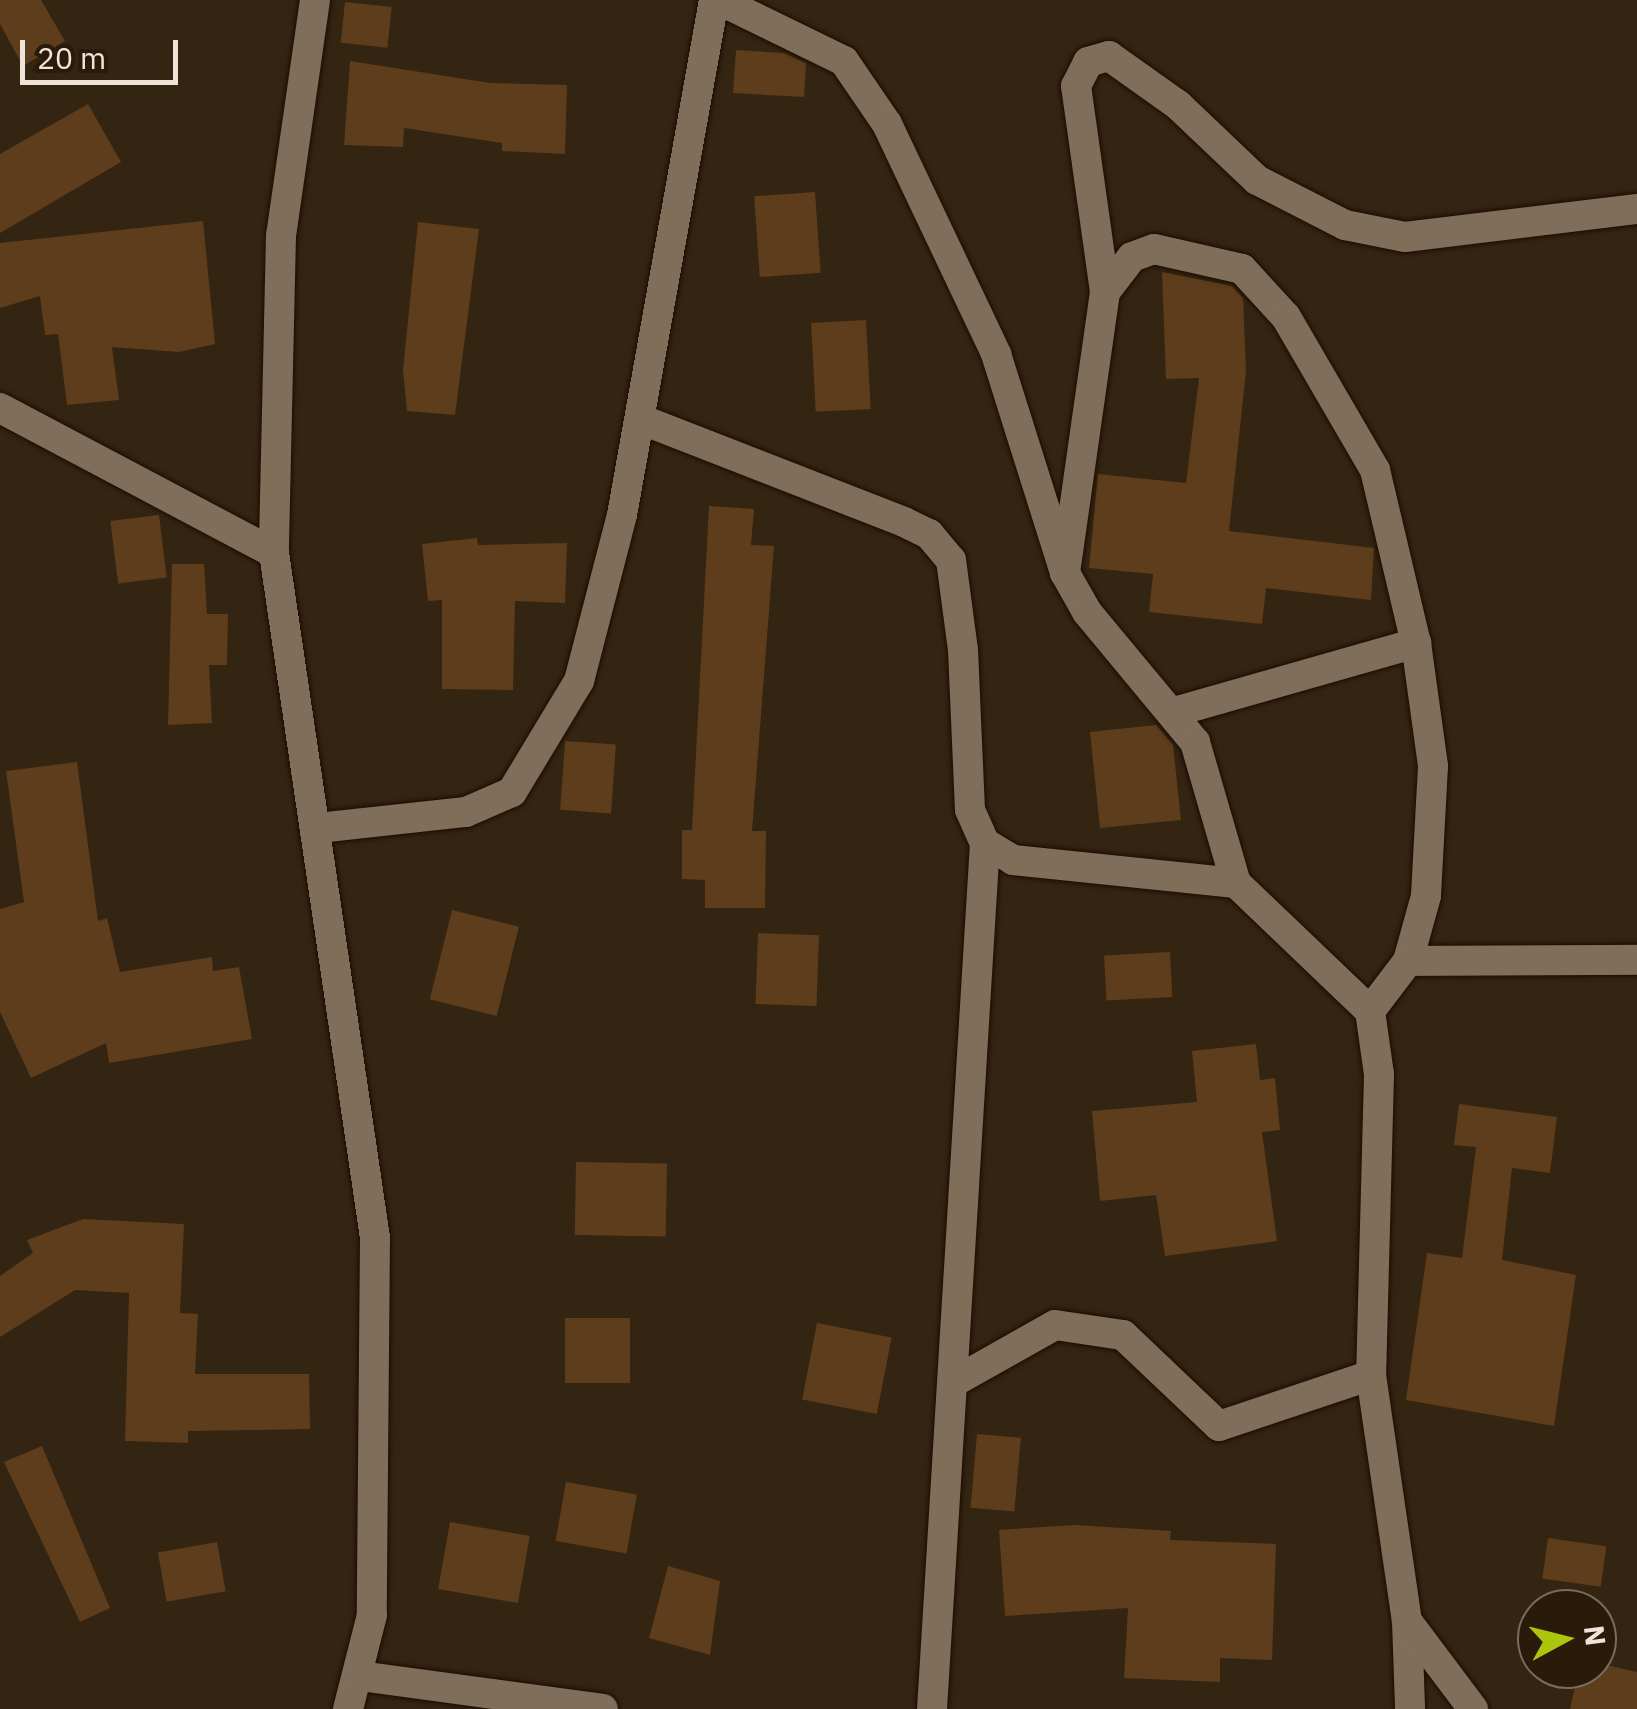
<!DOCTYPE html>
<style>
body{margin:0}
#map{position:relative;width:1637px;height:1709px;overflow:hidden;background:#342412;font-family:"IBM Plex Sans",sans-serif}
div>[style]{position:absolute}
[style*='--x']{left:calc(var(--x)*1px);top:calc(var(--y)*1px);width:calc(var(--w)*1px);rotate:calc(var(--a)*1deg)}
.building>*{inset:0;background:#5d3d1b;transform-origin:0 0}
.roads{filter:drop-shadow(0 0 2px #1b0c00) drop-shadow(0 0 2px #1b0c00)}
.minor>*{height:30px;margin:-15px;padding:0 15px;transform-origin:15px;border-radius:15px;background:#816e5a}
span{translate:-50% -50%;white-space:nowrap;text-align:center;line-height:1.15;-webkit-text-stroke:8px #2a1a09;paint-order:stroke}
.north{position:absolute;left:1517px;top:1589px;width:100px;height:100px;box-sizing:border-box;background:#2a1a09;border:2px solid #796b5d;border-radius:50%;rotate:83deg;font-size:28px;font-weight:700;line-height:40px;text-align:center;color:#f0e4da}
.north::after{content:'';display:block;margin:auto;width:35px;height:45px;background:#adc60d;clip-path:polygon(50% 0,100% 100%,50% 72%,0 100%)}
.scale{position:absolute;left:20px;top:40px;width:158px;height:45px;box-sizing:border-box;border:5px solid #f0e4da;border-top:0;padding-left:12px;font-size:30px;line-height:35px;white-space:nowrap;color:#f0e4da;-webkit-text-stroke:8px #2a1a09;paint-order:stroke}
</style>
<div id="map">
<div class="building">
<div style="clip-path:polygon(0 0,41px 0,65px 41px,23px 66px,0 24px)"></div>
<div style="left:345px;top:2px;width:47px;height:41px;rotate:6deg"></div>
<div style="clip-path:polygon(736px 50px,784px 53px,806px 63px,804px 97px,733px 93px)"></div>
<div style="clip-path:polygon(350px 61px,490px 83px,567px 85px,565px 154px,502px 151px,502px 143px,404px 128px,403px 147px,344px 145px)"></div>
<div style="clip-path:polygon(88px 104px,121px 162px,0 233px,0 154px)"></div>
<div style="left:815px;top:192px;width:81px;height:61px;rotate:86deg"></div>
<div style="clip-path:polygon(203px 221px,215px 344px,179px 352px,112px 347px,119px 400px,67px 405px,58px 334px,45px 335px,40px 296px,0 308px,0 243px)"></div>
<div style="clip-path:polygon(418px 222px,479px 229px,455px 415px,407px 411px,403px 370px)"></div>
<div style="clip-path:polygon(1162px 272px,1232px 286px,1243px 298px,1246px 371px,1229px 531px,1374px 548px,1371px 600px,1266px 588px,1262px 624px,1149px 612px,1153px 574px,1089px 568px,1098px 474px,1186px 483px,1199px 378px,1166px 379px)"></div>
<div style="left:866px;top:320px;width:89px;height:55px;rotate:87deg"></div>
<div style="clip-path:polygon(709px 506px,754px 509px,751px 545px,774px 546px,752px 831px,766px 831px,765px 908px,705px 908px,705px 880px,682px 879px,682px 830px,692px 830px)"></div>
<div style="left:159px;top:515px;width:63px;height:49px;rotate:83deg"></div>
<div style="clip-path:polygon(477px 538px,478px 545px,567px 543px,565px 603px,515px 601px,513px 690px,442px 689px,442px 600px,428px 601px,422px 544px)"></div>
<div style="clip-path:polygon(172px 564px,204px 564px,207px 614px,228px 614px,227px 665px,209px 665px,212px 723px,168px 725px)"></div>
<div style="clip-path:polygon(1156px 725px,1173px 745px,1181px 820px,1100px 828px,1090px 732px)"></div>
<div style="left:565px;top:741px;width:51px;height:69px;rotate:4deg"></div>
<div style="clip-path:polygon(77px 762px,98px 921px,107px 918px,120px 972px,212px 957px,213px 971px,239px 967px,252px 1039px,109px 1063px,106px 1043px,31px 1078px,0 1012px,0 909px,24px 902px,6px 771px)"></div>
<div style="left:452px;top:910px;width:69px;height:92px;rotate:14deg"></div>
<div style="left:758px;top:933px;width:61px;height:71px;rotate:2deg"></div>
<div style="left:1170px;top:952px;width:45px;height:66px;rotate:87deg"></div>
<div style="clip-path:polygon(1256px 1044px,1260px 1080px,1275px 1078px,1280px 1130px,1262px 1132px,1277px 1241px,1165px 1256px,1156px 1195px,1100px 1201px,1092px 1111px,1197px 1102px,1192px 1051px)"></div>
<div style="clip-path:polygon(1459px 1104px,1557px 1117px,1550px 1173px,1512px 1168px,1502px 1260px,1576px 1275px,1554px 1426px,1406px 1400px,1427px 1253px,1462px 1258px,1476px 1147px,1454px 1145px)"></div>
<div style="left:576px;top:1162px;width:91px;height:73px;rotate:1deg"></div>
<div style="clip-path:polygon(83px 1219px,184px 1224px,180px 1313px,198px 1314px,195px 1374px,309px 1374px,310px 1429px,188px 1431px,188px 1443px,125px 1441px,129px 1293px,75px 1290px,0 1337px,0 1276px,33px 1253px,27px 1240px)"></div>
<div style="left:565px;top:1318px;width:65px;height:65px"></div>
<div style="left:817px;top:1323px;width:76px;height:78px;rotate:11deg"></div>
<div style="left:977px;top:1434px;width:44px;height:74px;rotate:5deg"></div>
<div style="clip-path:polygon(42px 1446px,110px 1608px,80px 1622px,4px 1462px)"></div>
<div style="left:566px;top:1482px;width:72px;height:60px;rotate:10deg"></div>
<div style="left:450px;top:1522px;width:81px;height:68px;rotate:10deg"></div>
<div style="clip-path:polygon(1074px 1525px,1171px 1531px,1170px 1540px,1276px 1544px,1272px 1660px,1220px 1658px,1220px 1682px,1124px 1678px,1128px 1608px,1005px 1616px,999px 1530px)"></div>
<div style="left:1548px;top:1538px;width:59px;height:41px;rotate:8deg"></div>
<div style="left:217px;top:1542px;width:50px;height:60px;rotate:80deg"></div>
<div style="clip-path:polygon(668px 1566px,720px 1581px,710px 1655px,649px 1638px)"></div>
<div style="clip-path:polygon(1597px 1663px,1637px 1672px,1637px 1709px,1570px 1709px,1579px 1669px,1597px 1669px)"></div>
</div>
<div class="roads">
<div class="minor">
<div style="--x:315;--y:0;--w:237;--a:98.2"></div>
<div style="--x:281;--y:235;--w:318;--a:91.3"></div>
<div style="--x:274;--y:553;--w:692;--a:81.61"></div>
<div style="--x:375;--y:1238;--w:377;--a:90.5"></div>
<div style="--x:372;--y:1615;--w:97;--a:104.3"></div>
<div style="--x:719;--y:0;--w:139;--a:26"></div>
<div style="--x:844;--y:61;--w:76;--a:55.7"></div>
<div style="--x:887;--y:124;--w:255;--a:64.6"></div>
<div style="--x:996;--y:354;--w:230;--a:72.5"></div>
<div style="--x:1065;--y:573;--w:45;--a:60.6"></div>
<div style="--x:1087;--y:612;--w:169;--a:50.3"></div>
<div style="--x:1195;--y:742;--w:147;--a:73.8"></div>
<div style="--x:1105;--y:292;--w:208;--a:-98"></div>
<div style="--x:1076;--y:86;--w:27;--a:-63"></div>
<div style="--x:1088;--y:62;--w:22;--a:-16"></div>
<div style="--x:1109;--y:56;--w:85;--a:35.4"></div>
<div style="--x:1178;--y:105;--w:109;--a:43.5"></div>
<div style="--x:1257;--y:180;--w:99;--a:27.1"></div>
<div style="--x:1345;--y:225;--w:61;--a:11.3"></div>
<div style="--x:1405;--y:237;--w:234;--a:-6.9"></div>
<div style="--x:0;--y:408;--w:310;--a:27.9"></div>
<div style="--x:640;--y:419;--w:283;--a:21.3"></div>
<div style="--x:904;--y:522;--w:28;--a:26"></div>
<div style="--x:929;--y:534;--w:34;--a:50"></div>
<div style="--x:951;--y:560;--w:91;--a:82.4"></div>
<div style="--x:963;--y:650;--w:160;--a:87.5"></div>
<div style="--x:970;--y:810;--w:36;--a:66"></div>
<div style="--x:985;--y:843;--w:868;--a:93.5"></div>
<div style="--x:1065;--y:573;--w:284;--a:-81.9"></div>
<div style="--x:1105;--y:292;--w:44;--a:-52.4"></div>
<div style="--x:1132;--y:257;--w:23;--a:-20"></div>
<div style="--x:1154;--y:249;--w:90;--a:12.8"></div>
<div style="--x:1242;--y:269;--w:65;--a:47.5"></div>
<div style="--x:1286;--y:317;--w:177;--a:59.8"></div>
<div style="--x:1375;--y:470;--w:178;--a:76.7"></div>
<div style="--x:1416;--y:643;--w:124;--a:82.1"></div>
<div style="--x:1433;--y:766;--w:130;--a:93.1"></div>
<div style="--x:1426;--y:896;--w:67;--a:105.5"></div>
<div style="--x:1408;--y:961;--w:63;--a:127.2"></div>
<div style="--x:1174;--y:712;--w:252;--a:-15.9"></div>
<div style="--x:318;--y:828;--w:149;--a:-6.2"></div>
<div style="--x:466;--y:812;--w:50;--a:-23.5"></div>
<div style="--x:512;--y:792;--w:130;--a:-58.9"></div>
<div style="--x:579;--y:681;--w:171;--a:-75.5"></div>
<div style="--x:622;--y:515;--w:523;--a:-79.87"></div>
<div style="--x:985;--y:843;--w:33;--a:31"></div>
<div style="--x:1013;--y:860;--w:224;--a:5.9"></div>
<div style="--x:1236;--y:883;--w:185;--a:43.7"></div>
<div style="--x:1370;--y:1011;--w:64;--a:81.9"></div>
<div style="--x:1379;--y:1074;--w:301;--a:91.5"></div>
<div style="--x:1371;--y:1375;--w:249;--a:81.7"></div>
<div style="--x:1407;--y:1621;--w:88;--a:88"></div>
<div style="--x:1408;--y:961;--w:229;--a:-0.3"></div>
<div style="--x:952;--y:1383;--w:118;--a:-29.4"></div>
<div style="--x:1055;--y:1325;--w:69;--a:8.4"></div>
<div style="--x:1123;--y:1335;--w:132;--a:43.5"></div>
<div style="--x:1219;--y:1426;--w:160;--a:-18.5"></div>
<div style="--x:1407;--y:1621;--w:110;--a:53.1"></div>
<div style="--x:360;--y:1676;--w:245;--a:7.7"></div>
</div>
</div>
<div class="north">N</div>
<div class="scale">20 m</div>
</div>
